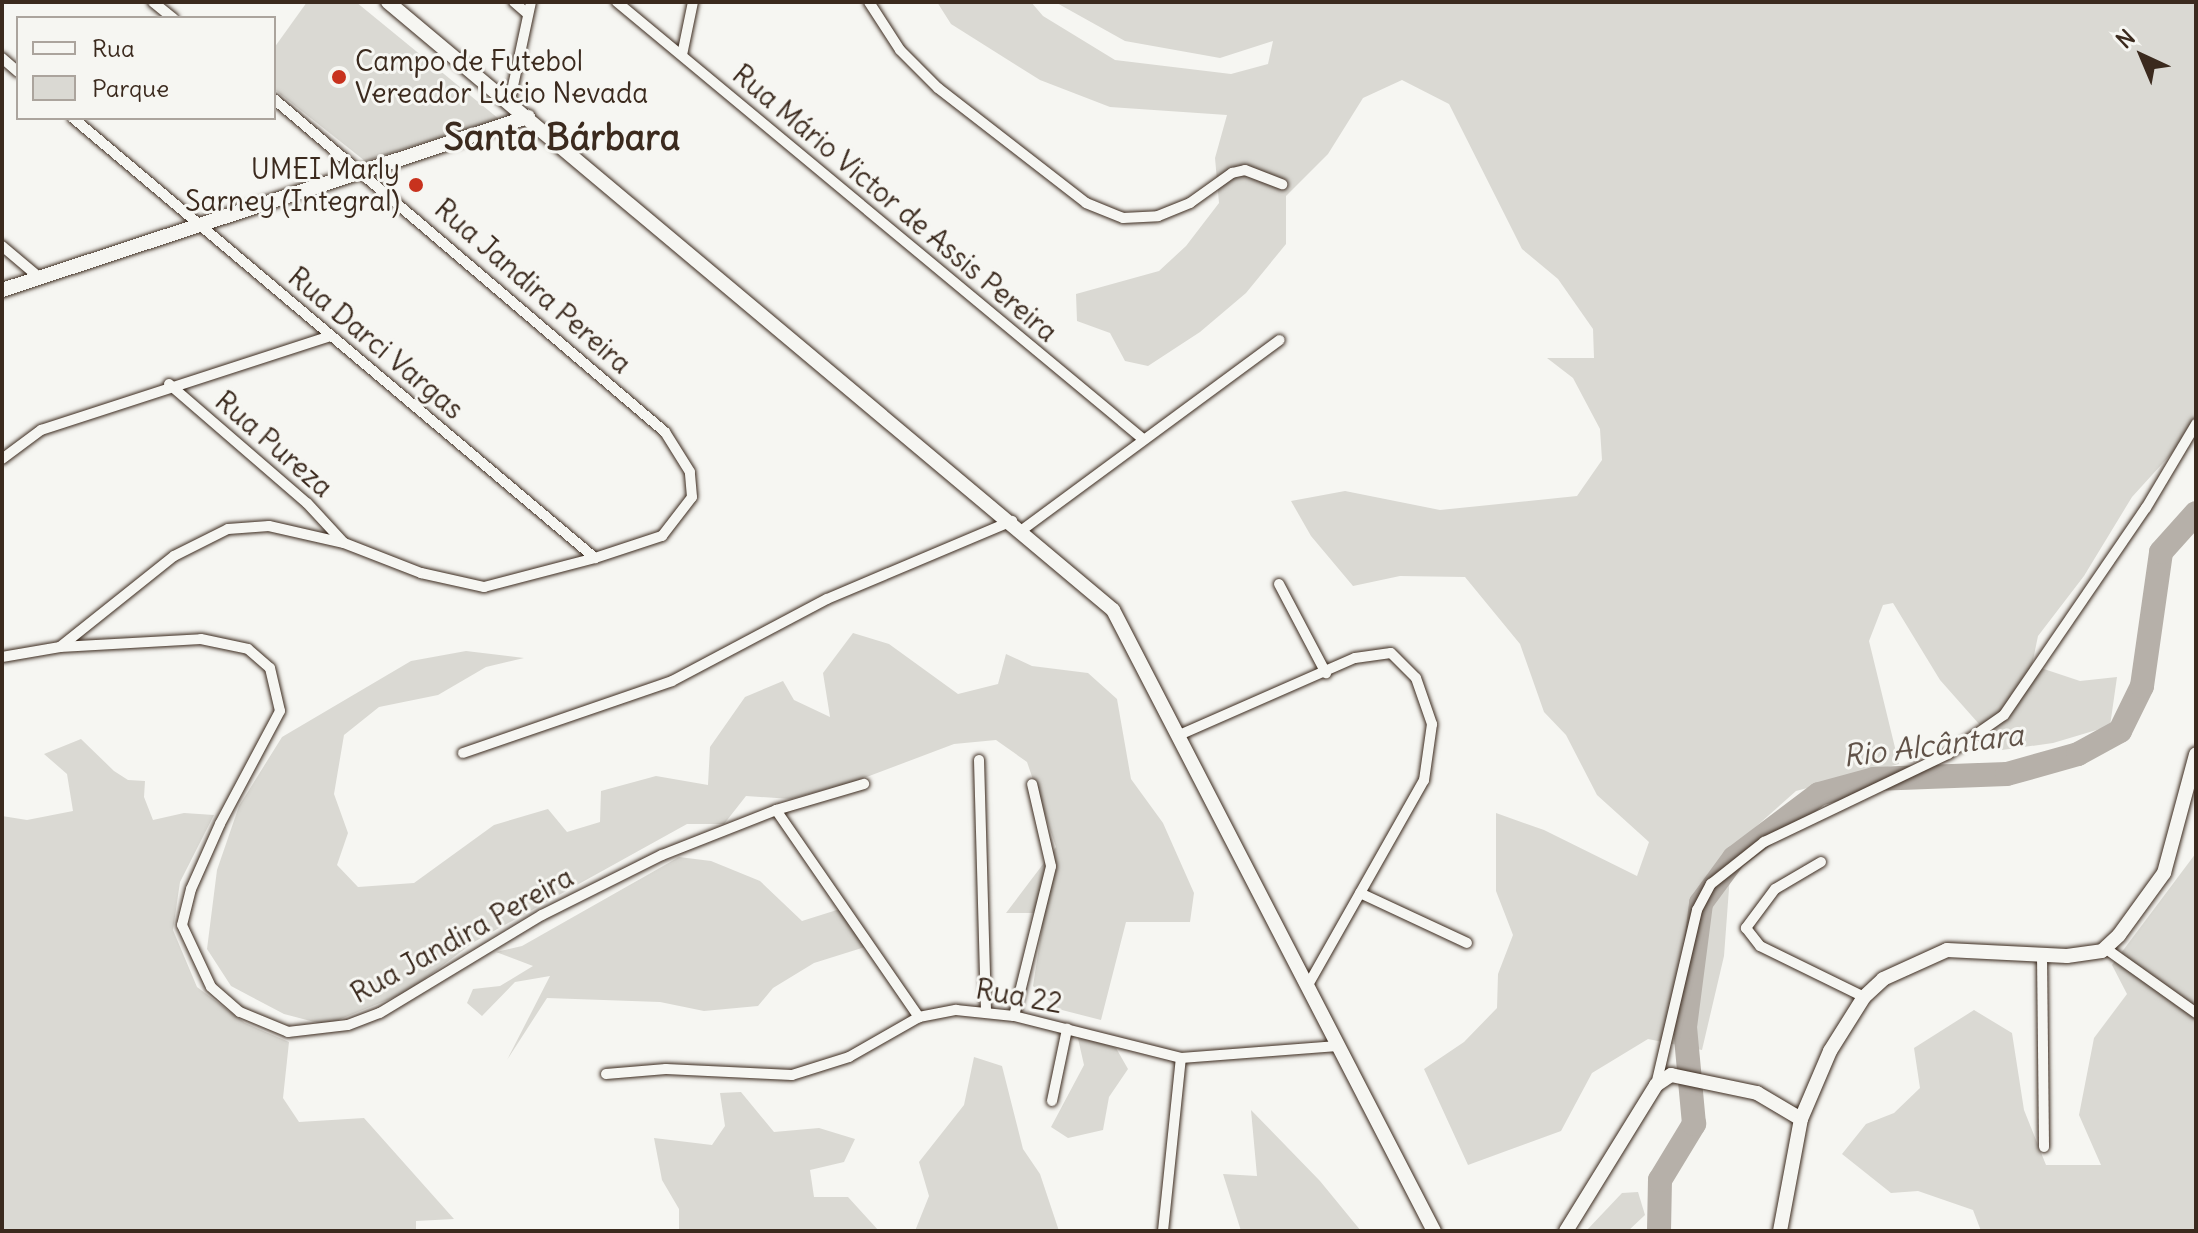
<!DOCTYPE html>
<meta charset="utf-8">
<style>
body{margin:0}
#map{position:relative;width:2198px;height:1233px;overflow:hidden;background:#f6f6f2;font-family:Delius,sans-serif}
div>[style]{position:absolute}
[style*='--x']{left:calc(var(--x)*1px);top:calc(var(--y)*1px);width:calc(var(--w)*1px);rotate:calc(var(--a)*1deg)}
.green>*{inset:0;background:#dad9d3}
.river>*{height:24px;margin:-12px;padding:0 12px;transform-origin:12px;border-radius:12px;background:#b6b0a9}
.roads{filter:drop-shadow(0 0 2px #3b2a1e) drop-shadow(0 0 2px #3b2a1e)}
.street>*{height:10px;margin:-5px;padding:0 5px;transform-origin:5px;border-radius:5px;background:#f6f6f2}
.secondary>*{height:14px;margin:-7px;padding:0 7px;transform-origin:7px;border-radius:7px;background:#f6f6f2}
.dots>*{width:22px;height:22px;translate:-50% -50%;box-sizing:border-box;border:4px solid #f6f6f2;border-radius:50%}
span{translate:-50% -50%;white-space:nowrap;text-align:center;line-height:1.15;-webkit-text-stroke:6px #f6f6f2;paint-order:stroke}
.poi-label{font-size:28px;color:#3b2a1e}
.left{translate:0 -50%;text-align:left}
.right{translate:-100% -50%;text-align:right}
.street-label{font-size:28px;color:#3b2a1e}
.water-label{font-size:30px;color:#605248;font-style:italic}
.district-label{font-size:36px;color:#3b2a1e;font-weight:700}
.frame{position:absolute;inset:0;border:4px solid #3b2a1e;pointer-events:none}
.legend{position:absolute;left:16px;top:16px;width:260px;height:104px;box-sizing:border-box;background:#f6f6f2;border:2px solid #aba49d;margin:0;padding:10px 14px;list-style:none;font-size:24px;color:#3b2a1e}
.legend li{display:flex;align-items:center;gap:16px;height:40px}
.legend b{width:40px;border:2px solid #aba49d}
.north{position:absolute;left:2102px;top:16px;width:80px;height:80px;-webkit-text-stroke:6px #f6f6f2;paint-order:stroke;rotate:316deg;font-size:22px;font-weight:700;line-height:32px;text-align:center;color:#3b2a1e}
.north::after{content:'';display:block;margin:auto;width:28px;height:36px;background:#3b2a1e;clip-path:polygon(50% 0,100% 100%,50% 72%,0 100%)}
</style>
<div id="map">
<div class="green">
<div style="clip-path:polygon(307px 2px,356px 2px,499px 119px,365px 161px,274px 89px,274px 48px)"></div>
<div style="clip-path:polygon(937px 2px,1031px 2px,1043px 16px,1115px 60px,1231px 74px,1268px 64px,1273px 41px,1220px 58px,1125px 41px,1055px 2px,2196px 2px,2196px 419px,2182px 442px,2132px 497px,2084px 576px,2038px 636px,2032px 665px,2080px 681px,2117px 677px,2110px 726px,2053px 743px,2002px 750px,1940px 680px,1893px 603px,1883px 605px,1869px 641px,1899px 764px,1796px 791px,1732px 848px,1724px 956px,1702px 1050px,1648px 1039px,1592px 1073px,1561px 1131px,1468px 1165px,1424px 1069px,1464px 1042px,1497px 1008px,1498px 974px,1513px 935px,1496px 891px,1496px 813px,1544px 830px,1637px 876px,1649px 842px,1597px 795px,1566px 735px,1544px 712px,1520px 644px,1465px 577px,1400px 576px,1353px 586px,1311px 536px,1291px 501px,1345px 491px,1440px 510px,1577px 496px,1602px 460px,1600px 429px,1573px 378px,1547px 358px,1594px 358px,1593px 329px,1558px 279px,1522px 249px,1449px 104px,1402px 80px,1363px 98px,1328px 154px,1286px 196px,1286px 244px,1246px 293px,1200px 332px,1148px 366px,1125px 361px,1110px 333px,1077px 321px,1076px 294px,1159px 271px,1186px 246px,1219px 203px,1215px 158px,1227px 115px,1110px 107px,1040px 80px,951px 24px)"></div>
<div style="clip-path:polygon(853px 633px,889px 644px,958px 694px,998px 684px,1006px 654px,1032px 666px,1088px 673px,1117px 699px,1131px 779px,1163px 823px,1194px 893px,1190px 922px,1126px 922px,1101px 1020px,1058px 1009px,1033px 986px,1042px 928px,1037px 913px,1006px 913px,1056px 847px,1027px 762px,996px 740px,954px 744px,856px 781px,791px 799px,746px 796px,724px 824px,687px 824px,474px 942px,407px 992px,326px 1025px,284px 1014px,231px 986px,207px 949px,217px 870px,239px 806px,282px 737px,411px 661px,466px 651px,524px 658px,486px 667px,438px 695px,379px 707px,344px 735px,334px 794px,348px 833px,337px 865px,358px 887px,414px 883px,494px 825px,548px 809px,567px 832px,600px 822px,601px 791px,656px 776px,708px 785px,710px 747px,745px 697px,783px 681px,794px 700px,830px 717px,823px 673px)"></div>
<div style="clip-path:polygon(81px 739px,114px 771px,128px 780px,145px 781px,144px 797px,153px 820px,184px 813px,214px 815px,180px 882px,173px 930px,197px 987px,245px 1023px,289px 1042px,283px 1098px,299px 1122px,364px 1118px,454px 1219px,416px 1221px,416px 1231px,2px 1231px,2px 816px,27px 820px,73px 811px,67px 774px,44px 754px)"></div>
<div style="clip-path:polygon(2196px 853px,2196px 1231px,1981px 1231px,1973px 1210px,1918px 1191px,1891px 1193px,1842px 1154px,1866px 1124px,1894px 1113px,1920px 1088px,1914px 1048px,1974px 1010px,2012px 1033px,2024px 1110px,2046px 1165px,2101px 1165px,2079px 1115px,2094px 1038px,2127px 994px,2112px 965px)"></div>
<div style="clip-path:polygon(679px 857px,711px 861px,760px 881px,802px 921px,840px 909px,865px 947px,814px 963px,773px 988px,758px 1006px,704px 1011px,660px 1002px,547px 998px,507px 1060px,550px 976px,515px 982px,482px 1016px,467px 1003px,473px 989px,500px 986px,533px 966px,496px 952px,522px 946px)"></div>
<div style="clip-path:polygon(1077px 1034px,1116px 1048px,1128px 1069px,1109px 1097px,1103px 1130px,1068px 1138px,1051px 1127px,1084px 1065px)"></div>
<div style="clip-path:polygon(974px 1057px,1002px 1066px,1023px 1149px,1040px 1174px,1059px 1231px,915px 1231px,929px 1196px,919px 1162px,964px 1105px)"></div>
<div style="clip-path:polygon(741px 1092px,774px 1132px,819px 1128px,855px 1139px,844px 1162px,810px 1170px,814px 1197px,848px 1197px,879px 1231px,679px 1231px,679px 1209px,662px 1180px,654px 1138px,712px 1145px,725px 1126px,720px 1093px)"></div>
<div style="clip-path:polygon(1251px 1110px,1320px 1181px,1361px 1231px,1241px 1231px,1223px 1174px,1257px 1176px)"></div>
<div style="clip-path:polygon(1638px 1192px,1645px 1215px,1628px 1231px,1586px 1231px,1622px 1193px)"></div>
</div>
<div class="river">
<div style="--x:1659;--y:1231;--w:51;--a:-88.9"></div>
<div style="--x:1660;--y:1180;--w:66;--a:-58.7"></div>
<div style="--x:1694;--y:1124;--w:97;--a:-95.3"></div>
<div style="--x:1685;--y:1027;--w:125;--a:-82.6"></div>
<div style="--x:1701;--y:903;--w:56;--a:-53.7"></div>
<div style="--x:1734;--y:858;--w:106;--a:-37"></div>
<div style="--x:1819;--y:794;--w:57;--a:-15.3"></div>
<div style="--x:1874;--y:779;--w:133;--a:-2.2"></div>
<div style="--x:2007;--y:774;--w:74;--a:-15.7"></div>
<div style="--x:2078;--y:754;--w:48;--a:-28.7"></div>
<div style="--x:2120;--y:731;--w:50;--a:-63.9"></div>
<div style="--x:2142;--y:686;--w:135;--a:-81.9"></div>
<div style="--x:2161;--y:552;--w:52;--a:-48.1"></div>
</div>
<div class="roads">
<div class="street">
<div style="--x:153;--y:2;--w:26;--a:39"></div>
<div style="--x:514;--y:2;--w:18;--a:41"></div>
<div style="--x:617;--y:2;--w:684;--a:39.72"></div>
<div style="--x:869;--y:2;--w:57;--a:57.1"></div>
<div style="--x:900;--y:50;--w:54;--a:45"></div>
<div style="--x:938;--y:88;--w:187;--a:37.8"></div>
<div style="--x:1086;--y:203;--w:40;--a:22"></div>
<div style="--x:1123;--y:218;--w:35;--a:-3"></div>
<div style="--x:1158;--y:216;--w:35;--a:-22"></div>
<div style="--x:1190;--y:203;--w:52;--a:-35.5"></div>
<div style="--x:1232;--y:173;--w:13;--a:-13"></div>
<div style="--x:1245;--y:170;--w:40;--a:21"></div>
<div style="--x:682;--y:55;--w:54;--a:-78.3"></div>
<div style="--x:2;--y:58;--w:21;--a:41"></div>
<div style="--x:510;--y:100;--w:100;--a:-77.9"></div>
<div style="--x:73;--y:118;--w:683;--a:40.13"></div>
<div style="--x:595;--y:558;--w:71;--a:-18.2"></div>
<div style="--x:662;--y:536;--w:49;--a:-52.4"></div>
<div style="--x:692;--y:497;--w:25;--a:-95"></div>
<div style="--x:690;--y:472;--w:47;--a:-122"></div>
<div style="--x:665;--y:432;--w:514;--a:-139.58"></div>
<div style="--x:2;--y:246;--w:51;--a:40.2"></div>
<div style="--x:169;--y:384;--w:182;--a:40.8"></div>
<div style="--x:307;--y:503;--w:54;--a:47.2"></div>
<div style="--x:2;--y:459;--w:49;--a:-36.6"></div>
<div style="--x:41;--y:430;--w:302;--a:-18"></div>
<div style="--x:1022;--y:530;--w:320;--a:-36.4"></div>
<div style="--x:1279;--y:584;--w:101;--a:62.2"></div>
<div style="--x:60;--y:647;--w:146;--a:-38.6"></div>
<div style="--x:174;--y:556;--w:60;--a:-26.6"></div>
<div style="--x:228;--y:529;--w:41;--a:-4.2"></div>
<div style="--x:269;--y:526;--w:77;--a:12.8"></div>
<div style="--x:344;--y:543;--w:83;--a:21.3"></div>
<div style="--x:421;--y:573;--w:65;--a:12.5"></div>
<div style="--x:484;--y:587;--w:115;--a:-14.6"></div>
<div style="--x:2;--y:657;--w:59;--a:-9.8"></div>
<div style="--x:60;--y:647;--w:141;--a:-3.2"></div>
<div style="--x:201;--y:639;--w:48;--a:12"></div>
<div style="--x:248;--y:649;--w:29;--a:41"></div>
<div style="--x:270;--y:668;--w:44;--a:76.9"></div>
<div style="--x:280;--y:711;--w:128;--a:118"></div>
<div style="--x:220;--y:824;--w:71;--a:114"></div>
<div style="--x:191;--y:889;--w:37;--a:104"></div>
<div style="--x:182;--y:925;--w:68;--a:64.9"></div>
<div style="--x:211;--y:987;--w:38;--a:41"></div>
<div style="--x:240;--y:1012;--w:52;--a:22.6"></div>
<div style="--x:288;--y:1032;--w:60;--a:-6.7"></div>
<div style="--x:348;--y:1025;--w:34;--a:-21"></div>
<div style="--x:380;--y:1013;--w:189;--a:-31.2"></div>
<div style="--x:542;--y:915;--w:134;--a:-26.6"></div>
<div style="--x:662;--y:855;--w:123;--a:-21.5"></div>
<div style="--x:776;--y:810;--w:252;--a:55.4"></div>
<div style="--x:1177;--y:736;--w:194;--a:-23.7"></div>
<div style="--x:1355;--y:658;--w:36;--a:-8"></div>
<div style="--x:1391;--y:653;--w:35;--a:45"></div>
<div style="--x:1416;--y:678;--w:49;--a:70.8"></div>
<div style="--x:1432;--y:724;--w:57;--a:98.1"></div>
<div style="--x:1424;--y:780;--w:238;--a:119.5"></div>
<div style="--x:463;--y:753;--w:221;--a:-19"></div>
<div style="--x:672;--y:681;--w:175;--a:-27.9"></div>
<div style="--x:827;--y:599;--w:201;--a:-22.9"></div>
<div style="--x:979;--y:760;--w:251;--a:88.4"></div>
<div style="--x:776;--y:810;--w:92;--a:-16.5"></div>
<div style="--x:1821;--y:862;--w:53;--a:149.6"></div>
<div style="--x:1775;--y:889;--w:49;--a:126.6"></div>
<div style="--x:1746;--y:928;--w:23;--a:52"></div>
<div style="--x:1760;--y:946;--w:116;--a:26.1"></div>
<div style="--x:1360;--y:893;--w:118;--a:25"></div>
<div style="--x:2105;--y:948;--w:112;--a:35.5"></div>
<div style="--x:2042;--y:954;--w:193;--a:89.4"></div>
<div style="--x:1014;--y:1016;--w:154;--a:-76.1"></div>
<div style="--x:1051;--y:866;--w:84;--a:-103"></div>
<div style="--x:606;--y:1074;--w:60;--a:-4.8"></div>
<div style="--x:666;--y:1069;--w:126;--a:2.7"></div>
<div style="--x:792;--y:1075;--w:60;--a:-17.5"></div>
<div style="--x:849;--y:1057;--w:81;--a:-29.7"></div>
<div style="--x:919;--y:1017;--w:38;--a:-11"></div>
<div style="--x:956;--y:1010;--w:58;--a:5.9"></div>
<div style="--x:1014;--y:1016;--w:172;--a:14.1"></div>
<div style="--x:1181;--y:1058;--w:157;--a:-4.4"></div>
<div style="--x:1656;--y:1085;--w:180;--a:-76.8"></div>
<div style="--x:1697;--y:910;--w:30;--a:-62"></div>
<div style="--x:1711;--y:884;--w:68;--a:-38.4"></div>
<div style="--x:1764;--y:842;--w:204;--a:-25.6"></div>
<div style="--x:1948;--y:754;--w:68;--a:-34.9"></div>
<div style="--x:2004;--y:715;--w:251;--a:-55.6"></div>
<div style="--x:2146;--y:508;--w:98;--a:-59.2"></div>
<div style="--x:1052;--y:1101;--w:74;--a:-78.2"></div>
<div style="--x:1163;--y:1231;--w:174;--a:-84.1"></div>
</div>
<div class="secondary">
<div style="--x:388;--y:2;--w:946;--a:39.98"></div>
<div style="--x:1113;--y:610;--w:699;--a:62.67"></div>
<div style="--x:2;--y:290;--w:554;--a:-18.21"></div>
<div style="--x:1566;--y:1231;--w:172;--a:-58.3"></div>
<div style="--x:1656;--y:1085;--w:18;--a:-34"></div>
<div style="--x:1671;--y:1075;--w:88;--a:11.8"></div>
<div style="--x:1757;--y:1093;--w:51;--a:30.6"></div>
<div style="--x:1780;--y:1231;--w:114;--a:-79.4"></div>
<div style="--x:1801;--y:1119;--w:74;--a:-66.9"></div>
<div style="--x:1830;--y:1051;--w:64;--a:-57.8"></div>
<div style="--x:1864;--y:997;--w:26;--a:-43"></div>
<div style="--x:1883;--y:979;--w:70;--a:-24.4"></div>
<div style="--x:1947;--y:950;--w:120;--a:2.9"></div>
<div style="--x:2067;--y:956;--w:35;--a:-8"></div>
<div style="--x:2102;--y:951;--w:23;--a:-43"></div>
<div style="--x:2119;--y:935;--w:77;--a:-54"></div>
<div style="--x:2164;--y:873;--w:123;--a:-74.9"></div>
</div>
</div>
<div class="dots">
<div style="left:339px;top:77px;background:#c8321e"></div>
<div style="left:416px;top:185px;background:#c8321e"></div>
</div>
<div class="poi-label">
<span class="left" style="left:355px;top:77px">Campo de Futebol<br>Vereador Lúcio Nevada</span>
<span class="right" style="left:400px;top:185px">UMEI Marly<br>Sarney (Integral)</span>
</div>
<div class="street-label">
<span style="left:895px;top:203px;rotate:40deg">Rua Mário Victor de Assis Pereira</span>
<span style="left:533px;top:286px;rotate:41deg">Rua Jandira Pereira</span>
<span style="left:376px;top:343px;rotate:40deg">Rua Darci Vargas</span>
<span style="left:274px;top:444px;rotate:41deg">Rua Pureza</span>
<span style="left:462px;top:935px;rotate:-29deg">Rua Jandira Pereira</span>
<span style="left:1019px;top:996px;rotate:10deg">Rua 22</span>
</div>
<div class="water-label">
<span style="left:1933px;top:745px;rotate:-7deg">Rio Alcântara</span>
</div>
<div class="district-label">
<span style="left:562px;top:138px">Santa Bárbara</span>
</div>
<div class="frame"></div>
<ul class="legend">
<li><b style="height:10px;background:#f6f6f2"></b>Rua</li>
<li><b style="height:22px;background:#dad9d3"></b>Parque</li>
</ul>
<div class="north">N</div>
</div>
